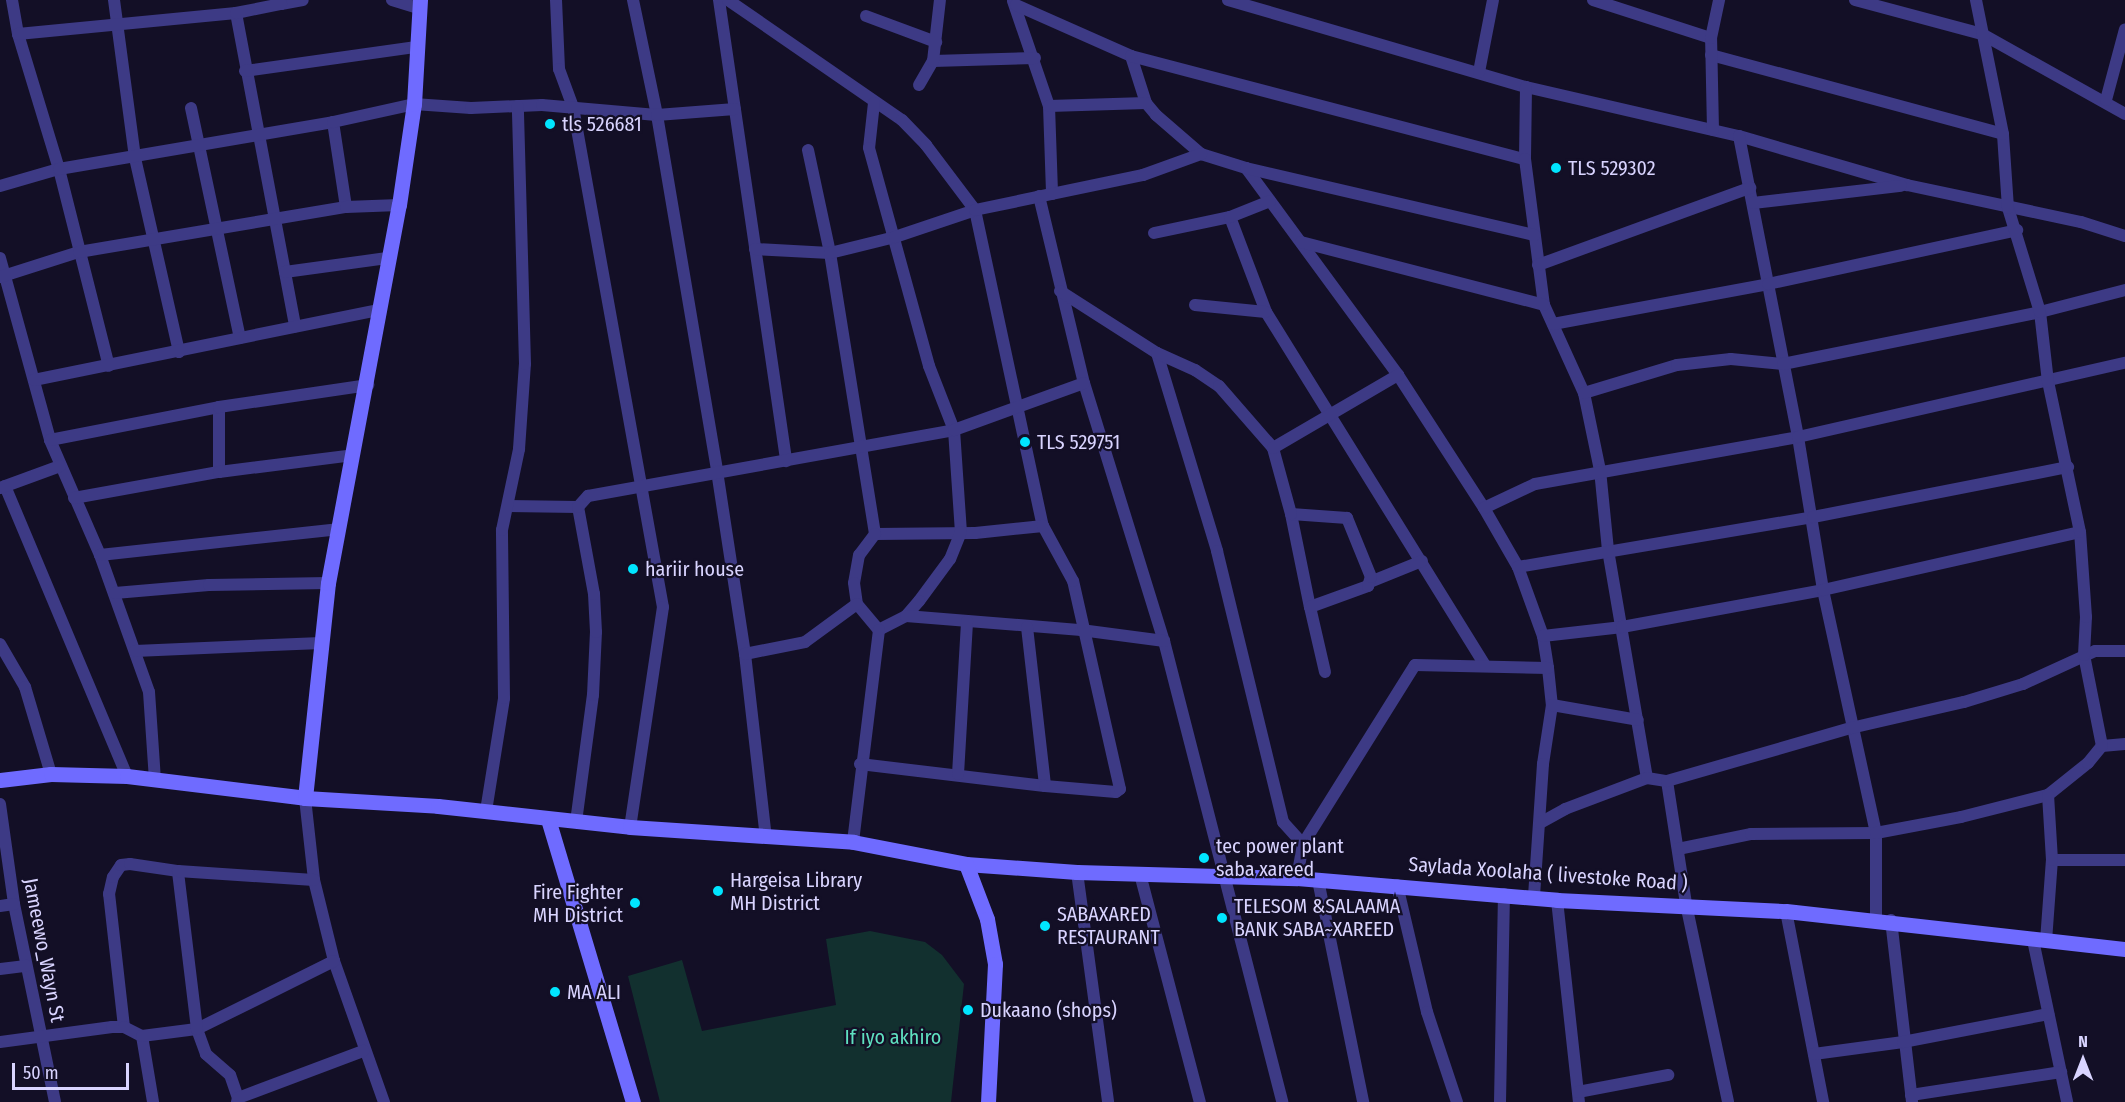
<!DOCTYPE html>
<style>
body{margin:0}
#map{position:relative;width:2125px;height:1102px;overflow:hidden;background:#130f26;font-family:"Fira Sans Condensed",sans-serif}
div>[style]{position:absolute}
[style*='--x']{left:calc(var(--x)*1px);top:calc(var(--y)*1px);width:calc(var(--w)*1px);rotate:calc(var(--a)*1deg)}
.green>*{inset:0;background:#12302f}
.street>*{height:12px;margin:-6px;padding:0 6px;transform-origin:6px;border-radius:6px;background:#3d3a85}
.secondary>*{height:15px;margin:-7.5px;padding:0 7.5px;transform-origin:7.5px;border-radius:7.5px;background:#6f6bff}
.dots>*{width:16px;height:16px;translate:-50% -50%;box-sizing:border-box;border:3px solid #130f26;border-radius:50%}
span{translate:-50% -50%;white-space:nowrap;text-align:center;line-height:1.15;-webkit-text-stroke:4.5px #130f26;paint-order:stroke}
.poi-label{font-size:20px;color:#d9d4ff}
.left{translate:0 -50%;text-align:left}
.right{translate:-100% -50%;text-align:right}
.street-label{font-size:20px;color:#d9d4ff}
.park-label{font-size:20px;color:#5fe0c0}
.north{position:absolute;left:2053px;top:1030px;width:60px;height:60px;-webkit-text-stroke:4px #130f26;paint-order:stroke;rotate:0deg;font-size:16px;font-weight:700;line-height:24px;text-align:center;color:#d9d4ff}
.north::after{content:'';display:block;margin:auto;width:21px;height:27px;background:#d9d4ff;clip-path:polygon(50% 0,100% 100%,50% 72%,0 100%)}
.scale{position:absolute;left:12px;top:1063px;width:117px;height:27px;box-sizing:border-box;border:3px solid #d9d4ff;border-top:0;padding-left:8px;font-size:18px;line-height:21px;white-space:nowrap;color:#d9d4ff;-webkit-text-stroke:4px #130f26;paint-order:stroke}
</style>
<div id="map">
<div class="green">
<div style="clip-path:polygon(870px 931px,925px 942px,942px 955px,964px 984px,951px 1102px,660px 1102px,628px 976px,682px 960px,702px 1031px,836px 1005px,826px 939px)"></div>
</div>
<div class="street">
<div style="--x:12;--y:0;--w:35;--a:80"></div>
<div style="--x:18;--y:34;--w:141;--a:73.1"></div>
<div style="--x:59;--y:169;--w:203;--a:75.8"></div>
<div style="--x:114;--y:0;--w:159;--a:82.4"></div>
<div style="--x:135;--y:158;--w:199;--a:77.2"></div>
<div style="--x:281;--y:0;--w:4;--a:90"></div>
<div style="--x:281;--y:4;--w:22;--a:-10"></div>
<div style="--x:392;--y:0;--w:28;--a:17"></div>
<div style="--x:556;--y:0;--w:69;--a:87.5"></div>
<div style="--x:559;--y:69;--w:40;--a:69.8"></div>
<div style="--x:573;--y:107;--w:508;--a:79.8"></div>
<div style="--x:663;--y:607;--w:222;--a:98.5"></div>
<div style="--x:633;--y:0;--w:117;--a:78.2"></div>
<div style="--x:657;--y:115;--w:361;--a:80.4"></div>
<div style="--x:717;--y:471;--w:185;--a:81.3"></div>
<div style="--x:745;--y:654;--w:184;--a:83.5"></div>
<div style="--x:719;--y:0;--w:466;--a:81.7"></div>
<div style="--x:728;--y:0;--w:211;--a:34.6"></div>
<div style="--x:902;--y:120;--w:35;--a:46"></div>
<div style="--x:926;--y:145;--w:81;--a:53"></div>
<div style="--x:975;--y:210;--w:323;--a:77.9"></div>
<div style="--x:1043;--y:526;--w:68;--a:174.1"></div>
<div style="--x:975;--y:533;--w:100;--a:179.4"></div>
<div style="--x:1228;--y:0;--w:310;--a:16.3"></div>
<div style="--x:1526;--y:87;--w:219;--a:13"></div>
<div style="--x:1739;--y:136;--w:175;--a:16.3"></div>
<div style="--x:1907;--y:185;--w:178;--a:12"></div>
<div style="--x:2081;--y:222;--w:46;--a:17.7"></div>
<div style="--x:1593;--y:0;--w:124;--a:17.9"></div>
<div style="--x:1855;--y:0;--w:131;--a:15"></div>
<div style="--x:1982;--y:34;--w:164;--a:29.2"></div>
<div style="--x:1013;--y:1;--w:111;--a:71.1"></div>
<div style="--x:1049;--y:106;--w:88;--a:88"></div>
<div style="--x:1016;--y:5;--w:126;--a:23.9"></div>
<div style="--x:1131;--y:56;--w:49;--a:72.3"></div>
<div style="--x:1146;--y:103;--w:16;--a:50"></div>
<div style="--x:1156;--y:115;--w:60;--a:40.9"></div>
<div style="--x:1201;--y:154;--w:47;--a:17.3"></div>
<div style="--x:1246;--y:168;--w:257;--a:53.7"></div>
<div style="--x:1398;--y:375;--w:158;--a:57.1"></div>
<div style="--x:1484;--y:508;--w:68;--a:60"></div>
<div style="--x:1518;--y:567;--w:73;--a:70.1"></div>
<div style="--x:1543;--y:636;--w:32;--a:81"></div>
<div style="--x:1548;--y:668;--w:37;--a:84"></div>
<div style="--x:1552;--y:705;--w:60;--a:98.7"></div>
<div style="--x:1543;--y:764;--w:133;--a:93.9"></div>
<div style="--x:236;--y:13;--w:319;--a:79.3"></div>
<div style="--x:866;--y:16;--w:75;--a:20.4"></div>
<div style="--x:18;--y:34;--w:219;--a:-5.5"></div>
<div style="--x:236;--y:13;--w:46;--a:-11.3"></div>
<div style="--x:1711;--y:55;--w:302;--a:15.1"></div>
<div style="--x:1131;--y:56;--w:407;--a:14.7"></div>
<div style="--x:933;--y:61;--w:102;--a:-1.7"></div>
<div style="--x:245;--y:71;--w:173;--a:-8"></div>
<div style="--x:1479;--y:72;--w:73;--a:-79"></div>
<div style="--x:919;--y:85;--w:28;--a:-60"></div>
<div style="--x:933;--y:61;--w:61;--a:-83.5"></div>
<div style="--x:1526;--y:87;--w:72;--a:90.8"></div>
<div style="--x:1525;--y:159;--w:147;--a:82.6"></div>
<div style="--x:1544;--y:305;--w:97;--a:65.6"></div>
<div style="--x:1584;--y:393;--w:79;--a:78.3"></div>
<div style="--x:1600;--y:470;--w:80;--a:84.3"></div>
<div style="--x:1608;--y:550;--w:231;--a:80.3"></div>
<div style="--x:2106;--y:100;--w:73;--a:-75"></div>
<div style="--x:874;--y:103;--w:45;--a:96.3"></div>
<div style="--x:869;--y:148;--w:226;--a:74.6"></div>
<div style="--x:929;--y:366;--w:69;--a:68.7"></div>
<div style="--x:954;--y:430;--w:102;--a:86.1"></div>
<div style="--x:961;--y:532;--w:29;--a:112"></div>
<div style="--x:950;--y:559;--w:52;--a:126.4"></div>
<div style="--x:919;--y:601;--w:20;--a:131"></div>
<div style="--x:906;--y:616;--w:30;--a:153"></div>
<div style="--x:1049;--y:106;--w:97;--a:-1.8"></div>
<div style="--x:191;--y:108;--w:235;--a:78"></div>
<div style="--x:333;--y:122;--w:86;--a:81.3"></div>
<div style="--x:1713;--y:130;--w:92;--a:-91.2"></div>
<div style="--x:1711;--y:38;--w:39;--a:-78"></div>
<div style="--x:1739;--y:136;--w:307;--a:78.9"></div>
<div style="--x:1798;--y:437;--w:155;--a:80.7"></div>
<div style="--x:1823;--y:590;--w:249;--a:77.7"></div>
<div style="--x:1876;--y:833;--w:86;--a:90"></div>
<div style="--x:808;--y:150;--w:105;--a:77.9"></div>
<div style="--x:830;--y:253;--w:285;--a:80.9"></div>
<div style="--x:875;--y:534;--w:26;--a:127"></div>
<div style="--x:859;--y:555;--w:28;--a:100"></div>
<div style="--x:854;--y:583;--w:21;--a:82"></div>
<div style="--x:857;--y:604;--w:34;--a:50"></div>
<div style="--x:879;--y:630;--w:214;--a:97"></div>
<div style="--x:1246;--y:168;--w:296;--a:13.1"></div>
<div style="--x:0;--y:186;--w:61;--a:-16.1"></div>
<div style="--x:59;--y:169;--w:278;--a:-9.7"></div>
<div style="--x:333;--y:122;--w:83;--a:-12.5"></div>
<div style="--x:414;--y:104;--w:57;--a:4"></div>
<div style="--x:471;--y:108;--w:71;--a:-2.4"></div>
<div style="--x:542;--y:105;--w:115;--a:5"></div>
<div style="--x:657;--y:115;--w:78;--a:-4.4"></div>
<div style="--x:1039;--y:196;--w:192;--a:76.5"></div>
<div style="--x:1084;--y:383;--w:270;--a:72.8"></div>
<div style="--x:1164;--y:641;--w:476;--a:75.6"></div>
<div style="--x:1753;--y:203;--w:149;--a:-6.6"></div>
<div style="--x:1230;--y:217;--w:102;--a:69.2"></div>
<div style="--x:1266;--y:312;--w:414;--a:58.2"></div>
<div style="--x:1154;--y:233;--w:78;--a:-11.9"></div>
<div style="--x:1230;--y:217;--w:43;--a:-21.8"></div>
<div style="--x:1301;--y:242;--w:251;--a:14.5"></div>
<div style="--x:755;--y:249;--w:75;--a:3.1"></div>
<div style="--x:830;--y:253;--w:67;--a:-13.8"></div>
<div style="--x:895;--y:237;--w:84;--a:-18.6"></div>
<div style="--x:975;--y:210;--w:172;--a:-11.8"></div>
<div style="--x:1143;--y:175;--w:62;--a:-19.9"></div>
<div style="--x:0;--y:258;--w:189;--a:74.6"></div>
<div style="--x:50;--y:440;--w:125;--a:66.5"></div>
<div style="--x:100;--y:555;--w:145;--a:70.3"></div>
<div style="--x:149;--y:692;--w:88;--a:86.1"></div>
<div style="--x:1538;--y:265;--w:226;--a:-20"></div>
<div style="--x:285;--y:272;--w:103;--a:-7.8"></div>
<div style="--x:0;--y:277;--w:83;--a:-17.6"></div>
<div style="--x:79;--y:252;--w:271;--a:-9.6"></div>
<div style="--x:346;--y:207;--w:53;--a:-2.2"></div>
<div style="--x:1060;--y:291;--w:115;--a:32.6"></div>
<div style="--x:1157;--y:353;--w:207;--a:73.1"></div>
<div style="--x:1217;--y:551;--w:279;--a:76.3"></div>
<div style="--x:1283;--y:822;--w:30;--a:48"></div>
<div style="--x:1195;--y:305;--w:71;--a:5.6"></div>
<div style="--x:1553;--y:324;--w:219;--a:-10.5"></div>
<div style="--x:1768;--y:284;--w:255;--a:-12.2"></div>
<div style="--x:1157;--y:353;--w:42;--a:24.1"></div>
<div style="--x:1195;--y:370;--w:29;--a:34"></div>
<div style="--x:1219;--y:386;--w:82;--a:48.9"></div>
<div style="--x:34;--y:380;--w:352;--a:-11.5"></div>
<div style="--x:1584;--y:393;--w:97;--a:-16.8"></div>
<div style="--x:1677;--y:365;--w:54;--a:-6.3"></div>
<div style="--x:1731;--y:359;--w:52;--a:5.5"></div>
<div style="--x:1783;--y:364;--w:262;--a:-11.4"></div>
<div style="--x:2040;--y:312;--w:88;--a:-14.5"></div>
<div style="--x:219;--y:407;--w:65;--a:90"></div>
<div style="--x:50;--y:440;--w:172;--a:-11"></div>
<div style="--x:219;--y:407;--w:151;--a:-8.4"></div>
<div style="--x:5;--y:486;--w:315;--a:67.2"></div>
<div style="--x:0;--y:488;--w:64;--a:-20.1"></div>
<div style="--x:74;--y:498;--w:147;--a:-10.2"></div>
<div style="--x:219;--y:472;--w:135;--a:-7.2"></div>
<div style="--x:508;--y:506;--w:70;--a:0.8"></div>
<div style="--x:1484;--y:508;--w:56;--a:-25.2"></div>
<div style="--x:1535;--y:484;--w:267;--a:-10.1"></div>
<div style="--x:1798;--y:437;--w:335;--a:-12.8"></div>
<div style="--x:1291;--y:514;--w:95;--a:78.5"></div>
<div style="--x:100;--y:555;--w:239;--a:-6.2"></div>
<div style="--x:1518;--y:567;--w:299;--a:-9.6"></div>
<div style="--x:1813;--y:517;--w:260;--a:-11.1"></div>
<div style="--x:1370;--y:582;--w:56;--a:-22"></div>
<div style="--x:115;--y:593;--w:94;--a:-4.9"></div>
<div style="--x:209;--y:585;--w:119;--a:-1"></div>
<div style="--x:906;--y:616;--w:176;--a:4.6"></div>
<div style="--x:1081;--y:630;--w:84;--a:7.5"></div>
<div style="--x:1027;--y:627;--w:160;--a:83.5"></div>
<div style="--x:1543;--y:636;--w:80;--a:-6.5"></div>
<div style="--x:1622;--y:627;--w:204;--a:-10.4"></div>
<div style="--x:1823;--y:590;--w:263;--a:-12.7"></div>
<div style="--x:0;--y:644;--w:50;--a:59.8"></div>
<div style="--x:25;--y:687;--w:91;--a:73.4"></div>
<div style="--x:135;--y:651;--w:186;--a:-2.5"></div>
<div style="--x:745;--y:654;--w:61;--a:-11.3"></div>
<div style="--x:805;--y:642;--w:64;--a:-36.2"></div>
<div style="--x:1325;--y:672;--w:67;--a:-103"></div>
<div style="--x:1310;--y:607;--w:62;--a:-19.9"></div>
<div style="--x:1368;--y:586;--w:9;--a:-72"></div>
<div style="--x:1371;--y:577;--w:64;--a:-112.1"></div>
<div style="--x:1347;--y:518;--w:56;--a:-175.9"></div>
<div style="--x:1291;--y:514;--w:68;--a:-105.3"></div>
<div style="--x:1273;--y:448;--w:145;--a:-30.3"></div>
<div style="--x:1552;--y:705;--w:87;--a:9.9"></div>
<div style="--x:2102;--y:746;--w:23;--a:-5"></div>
<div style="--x:860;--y:764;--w:186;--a:6.8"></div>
<div style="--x:1045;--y:786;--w:71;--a:4.8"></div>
<div style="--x:1116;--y:792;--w:5;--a:-37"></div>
<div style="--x:1120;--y:789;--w:213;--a:-102.7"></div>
<div style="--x:1073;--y:581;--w:63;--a:-118.6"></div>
<div style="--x:958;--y:774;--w:153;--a:-86.6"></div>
<div style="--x:1667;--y:781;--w:124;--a:81.2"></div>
<div style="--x:1686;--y:904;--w:202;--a:78"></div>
<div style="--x:305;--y:798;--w:82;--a:83.7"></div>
<div style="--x:314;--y:880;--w:83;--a:76.1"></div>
<div style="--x:334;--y:961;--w:150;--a:70.5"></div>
<div style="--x:0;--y:804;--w:101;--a:82"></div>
<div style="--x:14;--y:904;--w:202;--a:78.3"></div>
<div style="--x:486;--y:811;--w:114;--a:-80.9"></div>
<div style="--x:504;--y:698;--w:168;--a:-90.7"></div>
<div style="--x:502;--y:530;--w:83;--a:-78.1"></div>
<div style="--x:519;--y:449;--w:85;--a:-86"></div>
<div style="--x:525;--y:364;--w:258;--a:-91.6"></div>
<div style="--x:576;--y:822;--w:128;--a:-82.4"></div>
<div style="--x:593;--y:695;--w:63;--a:-87.3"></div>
<div style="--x:596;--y:632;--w:38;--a:-93"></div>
<div style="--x:594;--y:594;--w:88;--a:-100.4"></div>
<div style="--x:578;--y:507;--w:15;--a:-48"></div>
<div style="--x:588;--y:496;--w:372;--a:-10.2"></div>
<div style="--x:954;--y:430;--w:138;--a:-19.9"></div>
<div style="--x:1540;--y:823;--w:29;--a:-29"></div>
<div style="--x:1565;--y:809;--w:88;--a:-20.7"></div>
<div style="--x:1647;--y:778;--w:20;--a:9"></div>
<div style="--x:1667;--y:781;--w:191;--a:-16.1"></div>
<div style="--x:1851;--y:728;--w:116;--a:-13"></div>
<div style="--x:1964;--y:702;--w:62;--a:-17"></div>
<div style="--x:2023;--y:684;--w:79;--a:-24.6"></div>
<div style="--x:2095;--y:651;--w:30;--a:0"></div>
<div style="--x:1678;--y:849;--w:75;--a:-11.6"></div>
<div style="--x:1751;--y:834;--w:125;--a:-0.5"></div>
<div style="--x:1876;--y:833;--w:86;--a:-10.7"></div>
<div style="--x:1961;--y:817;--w:90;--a:-14.2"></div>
<div style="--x:2048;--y:795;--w:51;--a:-38.7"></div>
<div style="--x:2088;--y:763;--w:22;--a:-51"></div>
<div style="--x:2102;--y:746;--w:93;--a:-101.2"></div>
<div style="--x:2084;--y:655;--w:38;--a:-87"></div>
<div style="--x:2086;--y:617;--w:85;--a:-94"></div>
<div style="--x:2080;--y:532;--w:153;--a:-102"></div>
<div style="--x:2048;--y:382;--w:70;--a:-96.5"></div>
<div style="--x:2040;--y:312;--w:109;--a:-107.1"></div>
<div style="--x:2008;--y:208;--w:74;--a:-93.9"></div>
<div style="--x:2003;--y:134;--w:137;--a:-101.4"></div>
<div style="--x:2052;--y:860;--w:73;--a:0"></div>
<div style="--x:1077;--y:872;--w:232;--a:82.3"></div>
<div style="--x:1140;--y:874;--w:236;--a:75.3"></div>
<div style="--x:1297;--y:878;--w:35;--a:-80"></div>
<div style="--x:1303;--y:844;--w:211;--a:-58"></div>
<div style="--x:1415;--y:665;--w:133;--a:1.3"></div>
<div style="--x:1318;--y:880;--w:227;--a:78.5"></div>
<div style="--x:1397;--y:885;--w:130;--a:76.7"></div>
<div style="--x:1427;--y:1012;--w:95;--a:71.6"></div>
<div style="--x:1557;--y:900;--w:203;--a:83.8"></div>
<div style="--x:0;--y:906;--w:14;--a:-8"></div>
<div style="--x:1786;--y:911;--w:195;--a:79"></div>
<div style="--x:1891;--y:920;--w:183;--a:83.4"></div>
<div style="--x:2033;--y:940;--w:166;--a:78.1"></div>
<div style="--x:2046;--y:941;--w:81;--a:-85.8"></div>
<div style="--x:2052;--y:860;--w:65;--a:-93.5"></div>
<div style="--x:0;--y:969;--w:26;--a:-7"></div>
<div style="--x:124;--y:1027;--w:134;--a:-96.4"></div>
<div style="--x:109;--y:894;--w:17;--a:-77"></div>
<div style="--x:113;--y:877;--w:14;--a:-56"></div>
<div style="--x:121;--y:865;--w:9;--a:-6"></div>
<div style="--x:130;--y:864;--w:49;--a:8.3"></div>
<div style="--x:142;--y:1036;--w:67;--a:80.5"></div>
<div style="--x:0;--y:1042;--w:113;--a:-7.6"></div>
<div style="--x:112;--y:1027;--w:12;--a:0"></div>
<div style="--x:124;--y:1027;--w:20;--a:27"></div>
<div style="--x:142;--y:1036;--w:55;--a:-7.3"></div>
<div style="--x:197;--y:1029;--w:153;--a:-26.4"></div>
<div style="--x:1814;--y:1054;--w:90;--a:-7.7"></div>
<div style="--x:1903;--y:1042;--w:148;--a:-10.9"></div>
<div style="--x:1578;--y:1092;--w:92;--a:-10.7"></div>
<div style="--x:1911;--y:1095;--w:152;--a:-8.7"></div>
<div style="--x:238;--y:1098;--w:24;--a:-109"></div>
<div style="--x:230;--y:1075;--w:32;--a:-139"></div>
<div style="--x:206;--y:1054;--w:27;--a:-110"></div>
<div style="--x:197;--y:1029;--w:159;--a:-96.9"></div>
<div style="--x:178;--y:871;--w:136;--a:3.8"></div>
<div style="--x:237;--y:1102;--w:4;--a:-76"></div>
<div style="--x:238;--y:1098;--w:134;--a:-20.6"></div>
<div style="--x:1500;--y:1102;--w:208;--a:-88.9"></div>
</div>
<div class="secondary">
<div style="--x:0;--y:780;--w:51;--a:-6.7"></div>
<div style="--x:51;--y:774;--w:76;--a:1.5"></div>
<div style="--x:127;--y:776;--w:179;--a:7"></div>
<div style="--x:305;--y:798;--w:133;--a:3.4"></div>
<div style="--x:438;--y:806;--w:193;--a:6.2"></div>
<div style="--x:630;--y:827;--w:224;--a:3.8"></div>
<div style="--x:853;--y:842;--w:115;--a:11"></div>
<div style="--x:966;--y:864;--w:111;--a:4.1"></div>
<div style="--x:1077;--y:872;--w:220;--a:1.6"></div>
<div style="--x:1297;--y:878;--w:261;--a:4.8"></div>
<div style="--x:1557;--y:900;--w:229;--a:2.8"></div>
<div style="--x:1786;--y:911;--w:341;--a:6.4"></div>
<div style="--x:305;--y:798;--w:216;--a:-83.9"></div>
<div style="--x:328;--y:583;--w:385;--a:-79.4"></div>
<div style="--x:399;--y:205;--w:102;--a:-81.6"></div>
<div style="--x:414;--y:104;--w:104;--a:-86.7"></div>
<div style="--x:548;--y:819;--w:295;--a:73.3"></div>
<div style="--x:966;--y:864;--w:59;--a:69.1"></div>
<div style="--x:987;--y:919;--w:46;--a:79.9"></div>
<div style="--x:995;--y:964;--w:138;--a:92.9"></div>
</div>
<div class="dots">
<div style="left:550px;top:124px;background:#00e5ff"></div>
<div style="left:1556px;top:168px;background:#00e5ff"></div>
<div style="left:1025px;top:442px;background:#00e5ff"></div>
<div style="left:633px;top:569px;background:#00e5ff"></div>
<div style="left:1204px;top:858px;background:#00e5ff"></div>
<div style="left:718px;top:891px;background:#00e5ff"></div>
<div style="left:635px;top:903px;background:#00e5ff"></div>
<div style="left:1222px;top:918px;background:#00e5ff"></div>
<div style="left:1045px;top:926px;background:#00e5ff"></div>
<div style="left:555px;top:992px;background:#00e5ff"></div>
<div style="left:968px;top:1010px;background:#00e5ff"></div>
</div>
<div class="poi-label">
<span class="left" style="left:562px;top:124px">tls 526681</span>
<span class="left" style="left:1568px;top:168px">TLS 529302</span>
<span class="left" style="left:1037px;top:442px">TLS 529751</span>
<span class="left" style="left:645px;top:569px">hariir house</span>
<span class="left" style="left:1216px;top:858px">tec power plant<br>saba xareed</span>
<span class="left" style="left:730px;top:892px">Hargeisa Library<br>MH District</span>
<span class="right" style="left:623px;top:904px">Fire Fighter<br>MH District</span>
<span class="left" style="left:1234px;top:918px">TELESOM &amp;SALAAMA<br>BANK SABA~XAREED</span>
<span class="left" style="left:1057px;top:926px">SABAXARED<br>RESTAURANT</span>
<span class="left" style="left:567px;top:992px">MA ALI</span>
<span class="left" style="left:980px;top:1010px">Dukaano (shops)</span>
</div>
<div class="street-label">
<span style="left:1548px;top:874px;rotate:4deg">Saylada Xoolaha ( livestoke Road )</span>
<span style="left:44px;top:950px;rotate:79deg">Jameewo_Wayn St</span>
</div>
<div class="park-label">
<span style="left:893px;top:1037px">If iyo akhiro</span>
</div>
<div class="north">N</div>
<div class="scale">50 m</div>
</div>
